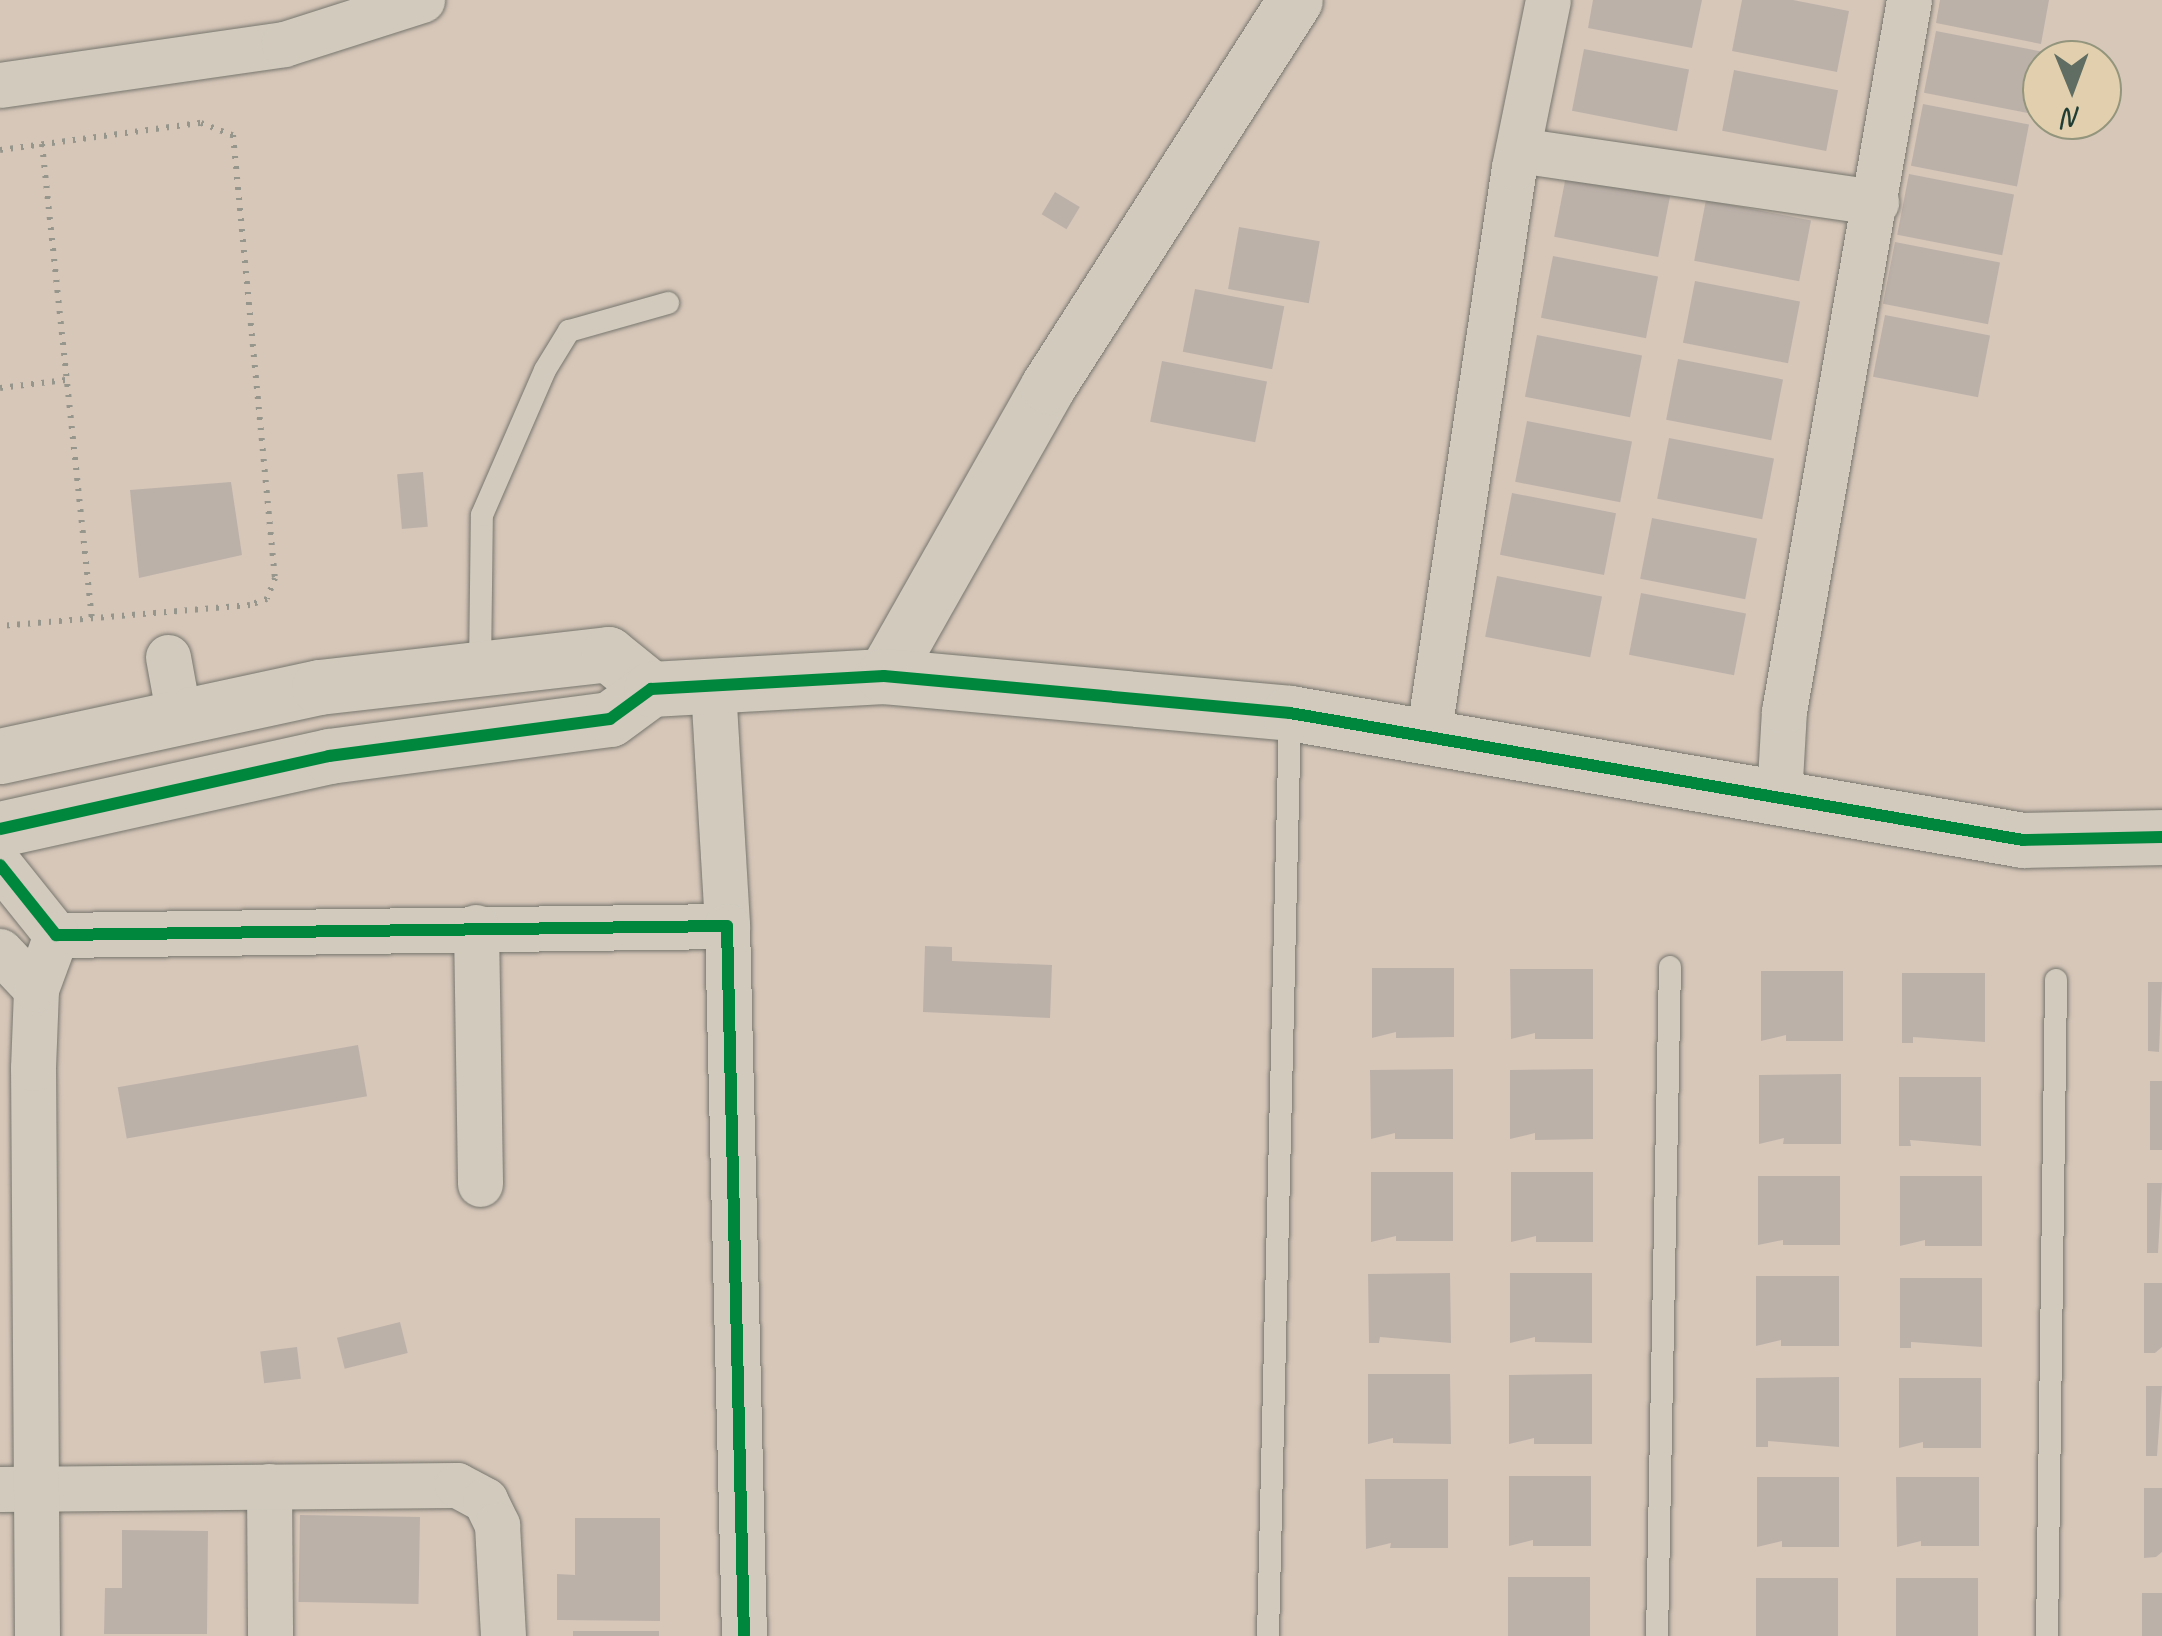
<!DOCTYPE html>
<style>
body{margin:0}
#map{position:relative;width:2162px;height:1636px;overflow:hidden;background:#d7c7b9;font-family:Caveat,sans-serif}
div>[style]{position:absolute}
[style*='--x']{left:calc(var(--x)*1px);top:calc(var(--y)*1px);width:calc(var(--w)*1px);rotate:calc(var(--a)*1deg)}
.building>*{inset:0;background:#bcb1a9;transform-origin:0 0}
.path>*{height:6px;margin-top:-3px;transform-origin:0;background:repeating-linear-gradient(90deg,#97968d 0 2.5px,transparent 0 10.5px)}
.roads{filter:drop-shadow(0 0 2px #77766e) drop-shadow(0 0 2px #77766e)}
.lane>*{height:22px;margin:-11px;padding:0 11px;transform-origin:11px;border-radius:11px;background:#d1cabd}
.street>*{height:45px;margin:-22.5px;padding:0 22.5px;transform-origin:22.5px;border-radius:22.5px;background:#d1cabd}
.secondary>*{height:55px;margin:-27.5px;padding:0 27.5px;transform-origin:27.5px;border-radius:27.5px;background:#d1cabd}
.cycleway>*{height:12px;margin:-6px;padding:0 6px;transform-origin:6px;border-radius:6px;background:#00873e}
span{translate:-50% -50%;white-space:nowrap;text-align:center;line-height:1.15;-webkit-text-stroke:10px #e1cfad;paint-order:stroke}
.north{position:absolute;left:2022px;top:40px;width:100px;height:100px;box-sizing:border-box;background:#e1cfad;border:2px solid #93957d;border-radius:50%;rotate:179deg;font-size:28px;font-weight:700;line-height:40px;text-align:center;color:#1f3d34}
.north::after{content:'';display:block;margin:auto;width:35px;height:45px;background:#5f6d63;clip-path:polygon(50% 0,100% 100%,50% 72%,0 100%)}
</style>
<div id="map">
<div class="building">
<div style="clip-path:polygon(1593px 0,1702px 0,1692px 48px,1588px 28px)"></div>
<div style="clip-path:polygon(1742px 0,1793px 0,1849px 11px,1837px 72px,1732px 51px)"></div>
<div style="clip-path:polygon(1940px 0,2049px 0,2041px 44px,1936px 23px)"></div>
<div style="left:1936px;top:31px;width:107px;height:63px;rotate:11deg"></div>
<div style="left:1584px;top:49px;width:107px;height:63px;rotate:11deg"></div>
<div style="left:1734px;top:70px;width:106px;height:62px;rotate:11deg"></div>
<div style="left:1923px;top:104px;width:108px;height:63px;rotate:11deg"></div>
<div style="left:1909px;top:174px;width:107px;height:62px;rotate:11deg"></div>
<div style="left:1566px;top:176px;width:106px;height:62px;rotate:11deg"></div>
<div style="left:1055px;top:192px;width:29px;height:26px;rotate:31deg"></div>
<div style="left:1706px;top:200px;width:107px;height:62px;rotate:11deg"></div>
<div style="left:1239px;top:227px;width:82px;height:63px;rotate:10deg"></div>
<div style="left:1895px;top:242px;width:107px;height:63px;rotate:11deg"></div>
<div style="left:1553px;top:256px;width:107px;height:63px;rotate:11deg"></div>
<div style="left:1695px;top:281px;width:107px;height:63px;rotate:11deg"></div>
<div style="left:1195px;top:289px;width:91px;height:64px;rotate:11deg"></div>
<div style="left:1885px;top:315px;width:107px;height:63px;rotate:11deg"></div>
<div style="left:1537px;top:335px;width:107px;height:63px;rotate:11deg"></div>
<div style="left:1678px;top:359px;width:107px;height:62px;rotate:11deg"></div>
<div style="left:1162px;top:361px;width:107px;height:62px;rotate:11deg"></div>
<div style="left:1527px;top:421px;width:107px;height:62px;rotate:11deg"></div>
<div style="left:1669px;top:438px;width:107px;height:62px;rotate:11deg"></div>
<div style="left:423px;top:472px;width:55px;height:26px;rotate:85deg"></div>
<div style="clip-path:polygon(231px 482px,242px 555px,139px 578px,130px 490px)"></div>
<div style="left:1512px;top:493px;width:106px;height:63px;rotate:11deg"></div>
<div style="left:1652px;top:518px;width:107px;height:62px;rotate:11deg"></div>
<div style="left:1497px;top:576px;width:107px;height:62px;rotate:11deg"></div>
<div style="left:1641px;top:593px;width:107px;height:63px;rotate:11deg"></div>
<div style="clip-path:polygon(925px 946px,952px 947px,952px 961px,1052px 965px,1050px 1018px,923px 1012px)"></div>
<div style="clip-path:polygon(1372px 968px,1454px 968px,1454px 1037px,1396px 1038px,1396px 1032px,1372px 1038px)"></div>
<div style="clip-path:polygon(1510px 969px,1593px 969px,1593px 1039px,1535px 1039px,1535px 1033px,1511px 1039px)"></div>
<div style="clip-path:polygon(1761px 971px,1843px 971px,1843px 1041px,1786px 1041px,1786px 1035px,1761px 1041px)"></div>
<div style="clip-path:polygon(1902px 973px,1985px 973px,1985px 1042px,1913px 1037px,1913px 1043px,1902px 1043px)"></div>
<div style="clip-path:polygon(2148px 982px,2162px 982px,2159px 1052px,2148px 1051px)"></div>
<div style="left:358px;top:1045px;width:52px;height:244px;rotate:80deg"></div>
<div style="clip-path:polygon(1453px 1069px,1453px 1139px,1395px 1139px,1395px 1133px,1371px 1139px,1370px 1070px)"></div>
<div style="clip-path:polygon(1593px 1069px,1593px 1139px,1535px 1140px,1535px 1133px,1510px 1139px,1510px 1070px)"></div>
<div style="clip-path:polygon(1841px 1074px,1841px 1144px,1783px 1144px,1784px 1138px,1759px 1144px,1759px 1075px)"></div>
<div style="clip-path:polygon(1899px 1077px,1981px 1077px,1981px 1146px,1910px 1140px,1911px 1146px,1899px 1146px)"></div>
<div style="left:2150px;top:1081px;width:12px;height:69px"></div>
<div style="clip-path:polygon(1371px 1172px,1453px 1172px,1453px 1241px,1396px 1241px,1396px 1236px,1371px 1242px)"></div>
<div style="clip-path:polygon(1511px 1172px,1593px 1172px,1593px 1242px,1536px 1242px,1536px 1236px,1511px 1242px)"></div>
<div style="clip-path:polygon(1758px 1176px,1840px 1176px,1840px 1245px,1783px 1245px,1783px 1240px,1758px 1245px)"></div>
<div style="clip-path:polygon(1900px 1176px,1982px 1176px,1982px 1246px,1925px 1246px,1925px 1240px,1900px 1246px)"></div>
<div style="clip-path:polygon(2147px 1183px,2162px 1183px,2158px 1253px,2147px 1253px)"></div>
<div style="clip-path:polygon(1450px 1273px,1451px 1343px,1380px 1337px,1379px 1343px,1369px 1343px,1368px 1274px)"></div>
<div style="clip-path:polygon(1510px 1273px,1592px 1273px,1592px 1343px,1535px 1342px,1535px 1337px,1510px 1343px)"></div>
<div style="clip-path:polygon(1756px 1276px,1839px 1276px,1839px 1346px,1781px 1346px,1781px 1340px,1756px 1346px)"></div>
<div style="clip-path:polygon(1900px 1278px,1982px 1278px,1982px 1347px,1911px 1342px,1911px 1348px,1900px 1348px)"></div>
<div style="clip-path:polygon(2144px 1283px,2162px 1283px,2162px 1347px,2155px 1353px,2144px 1353px)"></div>
<div style="left:400px;top:1322px;width:32px;height:65px;rotate:76deg"></div>
<div style="left:297px;top:1347px;width:32px;height:37px;rotate:83deg"></div>
<div style="clip-path:polygon(1368px 1374px,1450px 1374px,1451px 1444px,1393px 1443px,1393px 1438px,1368px 1444px)"></div>
<div style="clip-path:polygon(1592px 1374px,1592px 1444px,1534px 1444px,1534px 1438px,1509px 1444px,1509px 1375px)"></div>
<div style="clip-path:polygon(1839px 1377px,1839px 1447px,1768px 1441px,1768px 1447px,1756px 1447px,1756px 1378px)"></div>
<div style="clip-path:polygon(1899px 1378px,1981px 1378px,1981px 1448px,1923px 1448px,1923px 1442px,1899px 1448px)"></div>
<div style="clip-path:polygon(2146px 1386px,2162px 1386px,2157px 1456px,2146px 1456px)"></div>
<div style="clip-path:polygon(1509px 1476px,1591px 1476px,1591px 1546px,1533px 1546px,1533px 1540px,1509px 1546px)"></div>
<div style="clip-path:polygon(1757px 1477px,1839px 1477px,1839px 1547px,1782px 1547px,1782px 1541px,1757px 1547px)"></div>
<div style="clip-path:polygon(1896px 1477px,1979px 1477px,1979px 1546px,1921px 1546px,1921px 1541px,1897px 1547px)"></div>
<div style="clip-path:polygon(1365px 1479px,1448px 1479px,1448px 1548px,1390px 1548px,1391px 1543px,1366px 1549px)"></div>
<div style="clip-path:polygon(2144px 1488px,2162px 1488px,2162px 1552px,2156px 1557px,2144px 1558px)"></div>
<div style="left:420px;top:1517px;width:87px;height:120px;rotate:91deg"></div>
<div style="clip-path:polygon(575px 1518px,660px 1518px,660px 1621px,557px 1620px,557px 1574px,575px 1575px)"></div>
<div style="clip-path:polygon(122px 1530px,208px 1531px,207px 1634px,104px 1634px,105px 1588px,122px 1588px)"></div>
<div style="left:1508px;top:1577px;width:82px;height:59px"></div>
<div style="left:1838px;top:1578px;width:58px;height:82px;rotate:90deg"></div>
<div style="left:1896px;top:1578px;width:82px;height:58px"></div>
<div style="left:2142px;top:1593px;width:20px;height:43px"></div>
<div style="left:573px;top:1631px;width:86px;height:5px"></div>
</div>
<div class="path">
<div style="--x:42;--y:144;--w:480;--a:84"></div>
<div style="--x:0;--y:150;--w:203;--a:-7.7"></div>
<div style="--x:201;--y:123;--w:34;--a:21"></div>
<div style="--x:233;--y:135;--w:445;--a:84.6"></div>
<div style="--x:275;--y:578;--w:22;--a:111"></div>
<div style="--x:267;--y:599;--w:18;--a:161"></div>
<div style="--x:250;--y:605;--w:251;--a:175.2"></div>
<div style="--x:0;--y:388;--w:66;--a:-6.9"></div>
</div>
<div class="roads">
<div class="lane">
<div style="--x:480;--y:669;--w:154;--a:-89.3"></div>
<div style="--x:482;--y:515;--w:158;--a:-66.5"></div>
<div style="--x:545;--y:370;--w:46;--a:-58.4"></div>
<div style="--x:569;--y:331;--w:103;--a:-15.8"></div>
<div style="--x:1268;--y:1636;--w:923;--a:-88.63"></div>
<div style="--x:1657;--y:1636;--w:669;--a:-88.89"></div>
<div style="--x:2047;--y:1636;--w:656;--a:-89.21"></div>
</div>
<div class="street">
<div style="--x:0;--y:85;--w:287;--a:-8.2"></div>
<div style="--x:284;--y:44;--w:145;--a:-17.7"></div>
<div style="--x:1518;--y:150;--w:362;--a:8.3"></div>
<div style="--x:168;--y:657;--w:61;--a:79.6"></div>
<div style="--x:713;--y:688;--w:238;--a:86.6"></div>
<div style="--x:1428;--y:737;--w:576;--a:-81.42"></div>
<div style="--x:1514;--y:167;--w:170;--a:-78.5"></div>
<div style="--x:1779;--y:797;--w:86;--a:-86.7"></div>
<div style="--x:1784;--y:711;--w:722;--a:-80.03"></div>
<div style="--x:0;--y:865;--w:90;--a:51.3"></div>
<div style="--x:56;--y:935;--w:671;--a:-0.77"></div>
<div style="--x:727;--y:926;--w:710;--a:88.63"></div>
<div style="--x:476;--y:927;--w:257;--a:89.1"></div>
<div style="--x:0;--y:951;--w:52;--a:46.5"></div>
<div style="--x:269;--y:1486;--w:150;--a:89.6"></div>
<div style="--x:0;--y:1489;--w:457;--a:-0.5"></div>
<div style="--x:457;--y:1485;--w:32;--a:28"></div>
<div style="--x:485;--y:1500;--w:28;--a:64"></div>
<div style="--x:497;--y:1525;--w:111;--a:86.9"></div>
<div style="--x:37;--y:1636;--w:568;--a:-90.4"></div>
<div style="--x:33;--y:1068;--w:79;--a:-87.8"></div>
<div style="--x:36;--y:989;--w:58;--a:-69.7"></div>
</div>
<div class="secondary">
<div style="--x:884;--y:676;--w:333;--a:-60.5"></div>
<div style="--x:1048;--y:386;--w:458;--a:-57.4"></div>
<div style="--x:0;--y:756;--w:326;--a:-12.2"></div>
<div style="--x:319;--y:687;--w:291;--a:-6.5"></div>
<div style="--x:608;--y:654;--w:55;--a:39.1"></div>
<div style="--x:0;--y:829;--w:337;--a:-12.5"></div>
<div style="--x:329;--y:756;--w:283;--a:-7.5"></div>
<div style="--x:610;--y:719;--w:51;--a:-36.2"></div>
<div style="--x:651;--y:689;--w:233;--a:-3.2"></div>
<div style="--x:884;--y:676;--w:408;--a:5.2"></div>
<div style="--x:1290;--y:713;--w:744;--a:9.83"></div>
<div style="--x:2023;--y:840;--w:139;--a:-1.2"></div>
</div>
</div>
<div class="cycleway">
<div style="--x:0;--y:829;--w:337;--a:-12.5"></div>
<div style="--x:329;--y:756;--w:283;--a:-7.5"></div>
<div style="--x:610;--y:719;--w:51;--a:-36.2"></div>
<div style="--x:651;--y:689;--w:233;--a:-3.2"></div>
<div style="--x:884;--y:676;--w:408;--a:5.2"></div>
<div style="--x:1290;--y:713;--w:744;--a:9.83"></div>
<div style="--x:2023;--y:840;--w:139;--a:-1.2"></div>
<div style="--x:0;--y:865;--w:90;--a:51.3"></div>
<div style="--x:56;--y:935;--w:671;--a:-0.77"></div>
<div style="--x:727;--y:926;--w:710;--a:88.63"></div>
</div>
<div class="north">N</div>
</div>
